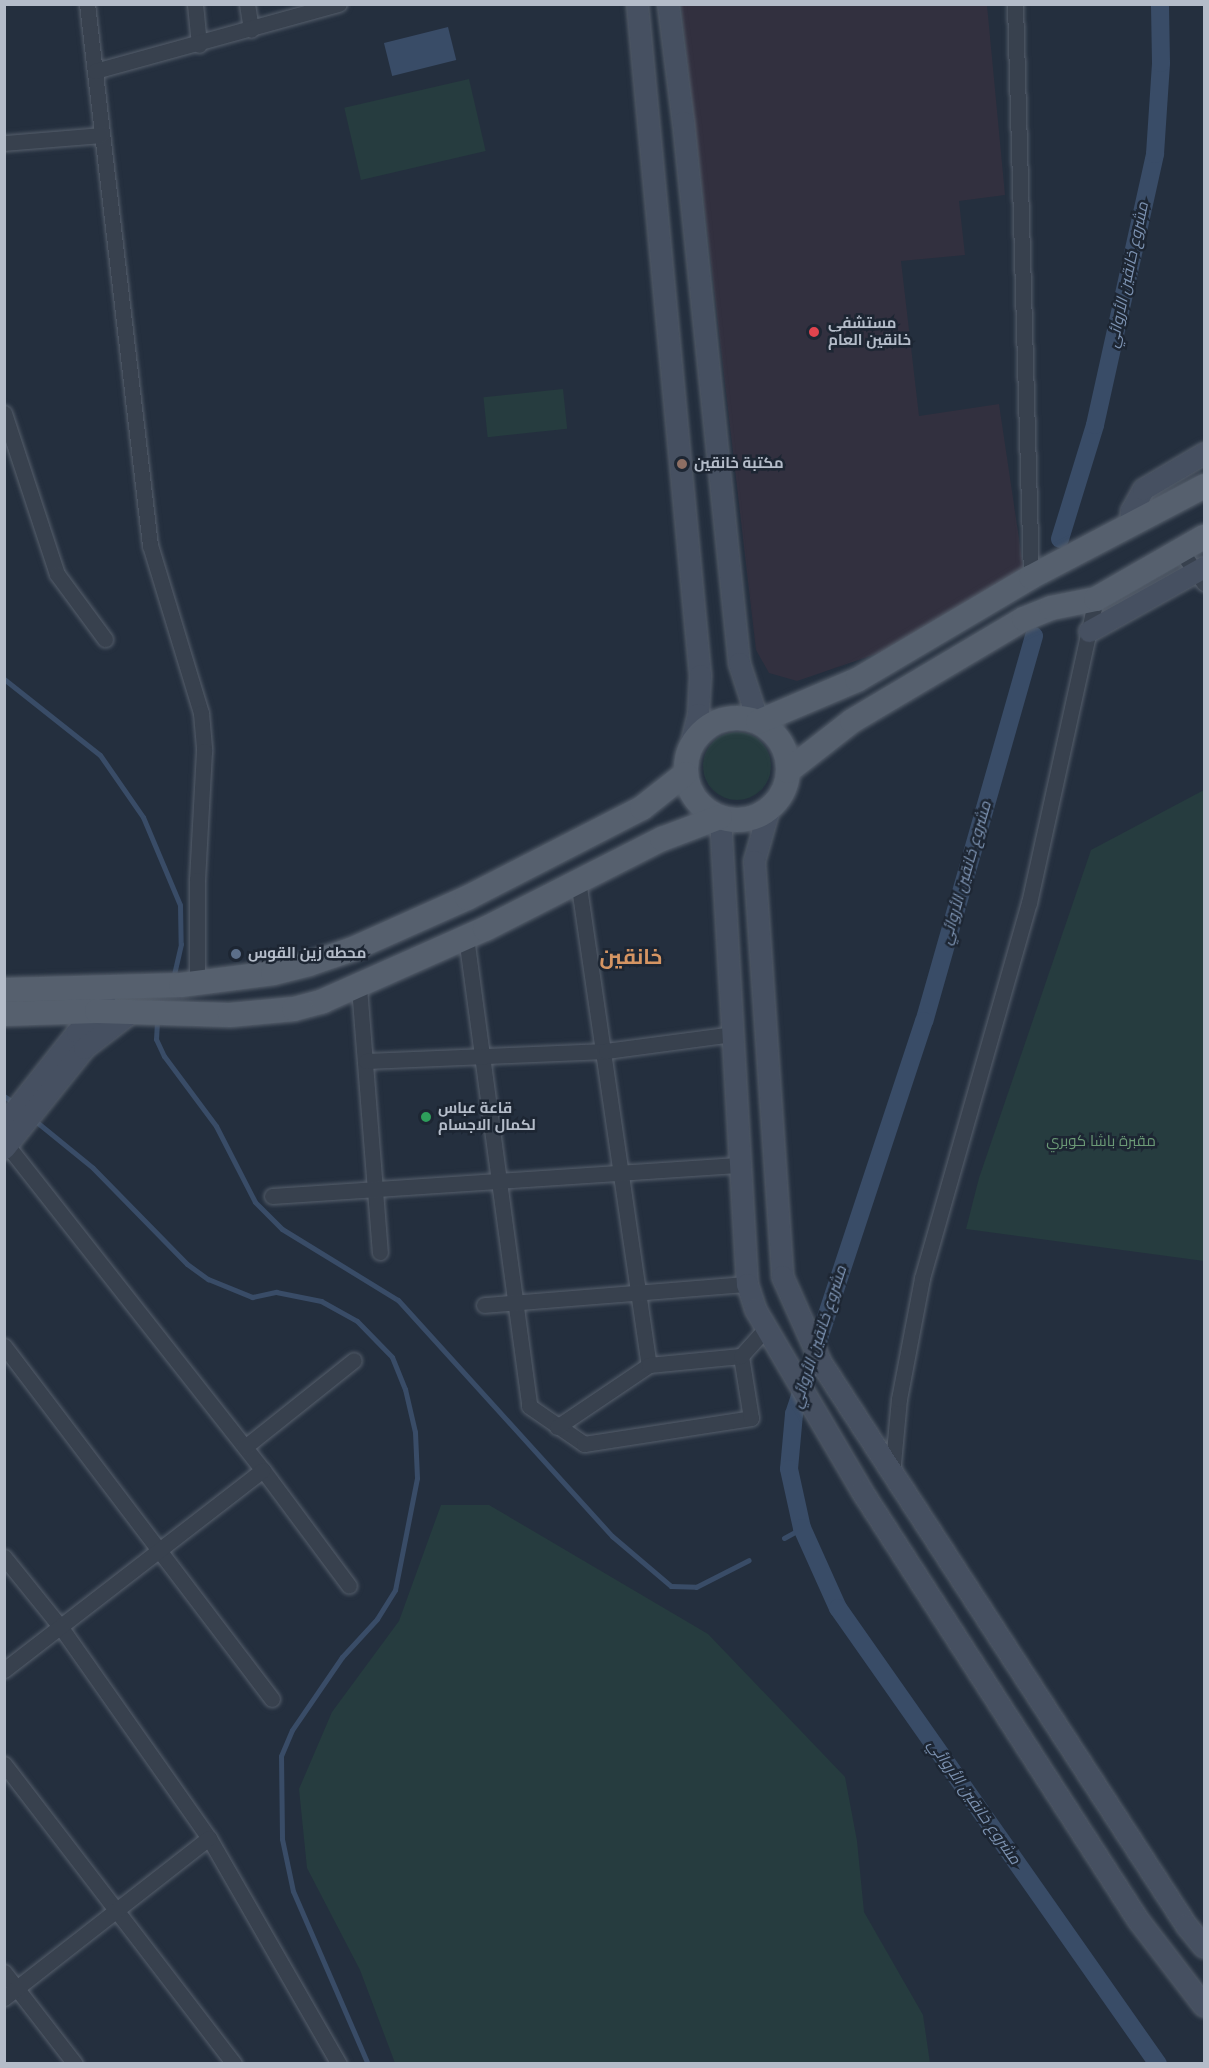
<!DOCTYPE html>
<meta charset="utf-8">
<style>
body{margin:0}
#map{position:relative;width:1209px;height:2068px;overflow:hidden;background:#242f3e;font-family:Roboto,Cairo,sans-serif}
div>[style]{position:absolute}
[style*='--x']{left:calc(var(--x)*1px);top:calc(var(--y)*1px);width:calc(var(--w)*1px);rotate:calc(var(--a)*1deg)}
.medical>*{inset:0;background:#32303f}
.green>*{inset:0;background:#263c3f;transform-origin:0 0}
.round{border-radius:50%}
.water>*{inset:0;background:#394c67;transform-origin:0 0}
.stream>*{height:5px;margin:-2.5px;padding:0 2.5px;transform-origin:2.5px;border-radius:2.5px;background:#394c67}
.canal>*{height:18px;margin:-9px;padding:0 9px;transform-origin:9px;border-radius:9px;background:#394c67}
.roads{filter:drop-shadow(0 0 2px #565f6c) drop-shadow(0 0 2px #565f6c)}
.street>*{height:15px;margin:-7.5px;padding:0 7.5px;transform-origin:7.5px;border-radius:7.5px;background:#38414e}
.secondary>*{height:21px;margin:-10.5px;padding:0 10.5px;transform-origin:10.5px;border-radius:10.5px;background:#465061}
.primary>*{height:24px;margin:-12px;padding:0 12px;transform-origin:12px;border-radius:12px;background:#56606e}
.primary>.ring{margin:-12px;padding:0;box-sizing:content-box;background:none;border:24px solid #56606e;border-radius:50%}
.dots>*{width:16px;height:16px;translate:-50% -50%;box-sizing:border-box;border:3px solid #1d2633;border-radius:50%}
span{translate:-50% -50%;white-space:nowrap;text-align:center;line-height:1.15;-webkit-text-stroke:5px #1d2633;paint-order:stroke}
.poi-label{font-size:15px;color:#b4bcc9;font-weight:700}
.left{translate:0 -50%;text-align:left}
.park-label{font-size:15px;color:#6b9a76}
.water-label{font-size:16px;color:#7c92b1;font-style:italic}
.district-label{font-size:21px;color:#d59563;font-weight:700}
.frame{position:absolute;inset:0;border:6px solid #b4bcc9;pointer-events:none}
</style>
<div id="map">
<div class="medical">
<div style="clip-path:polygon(681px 5px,987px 5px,1005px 195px,959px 201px,965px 255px,901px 261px,919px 416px,999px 404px,1024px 572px,914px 641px,797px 681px,769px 673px,756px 650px)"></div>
</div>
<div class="green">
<div style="left:469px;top:79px;width:74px;height:128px;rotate:77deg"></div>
<div style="left:563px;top:389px;width:40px;height:80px;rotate:84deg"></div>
<div class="round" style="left:703px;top:732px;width:68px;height:68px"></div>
<div style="clip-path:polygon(1204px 790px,1204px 1261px,966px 1229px,979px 1178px,1091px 850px)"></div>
<div style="clip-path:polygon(441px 1505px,489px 1505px,708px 1634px,845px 1777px,857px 1841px,864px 1912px,923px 2015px,930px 2063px,395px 2063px,360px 1970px,307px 1868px,299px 1789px,332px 1712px,399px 1621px)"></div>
</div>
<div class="water">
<div style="left:448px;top:27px;width:34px;height:66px;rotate:76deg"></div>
</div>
<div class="stream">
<div style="--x:4;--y:679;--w:122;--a:38.4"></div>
<div style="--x:100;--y:755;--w:75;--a:55.3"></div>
<div style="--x:143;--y:817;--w:95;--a:67.2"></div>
<div style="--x:180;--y:905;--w:39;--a:89"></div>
<div style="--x:181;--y:944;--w:35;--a:103"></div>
<div style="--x:157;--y:1021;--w:18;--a:93"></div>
<div style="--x:156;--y:1039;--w:19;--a:65"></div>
<div style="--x:164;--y:1056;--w:87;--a:53.4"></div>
<div style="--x:216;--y:1126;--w:85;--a:62.8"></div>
<div style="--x:255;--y:1202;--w:38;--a:45"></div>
<div style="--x:282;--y:1229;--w:136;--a:31.5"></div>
<div style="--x:398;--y:1300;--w:319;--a:47.8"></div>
<div style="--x:612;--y:1536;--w:77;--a:40.3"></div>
<div style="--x:671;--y:1586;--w:25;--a:2"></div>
<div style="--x:696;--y:1587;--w:59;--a:-27"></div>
<div style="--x:4;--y:1096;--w:12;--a:35"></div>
<div style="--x:33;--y:1119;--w:77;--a:39.2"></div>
<div style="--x:93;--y:1168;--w:134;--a:45.6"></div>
<div style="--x:187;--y:1264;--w:26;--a:36"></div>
<div style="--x:208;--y:1279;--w:48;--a:22.2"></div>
<div style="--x:252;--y:1297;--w:25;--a:-12"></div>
<div style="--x:276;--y:1292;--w:46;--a:11.3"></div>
<div style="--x:321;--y:1301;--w:41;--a:29.1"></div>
<div style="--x:357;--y:1321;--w:50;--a:45.8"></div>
<div style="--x:392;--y:1357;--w:35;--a:68"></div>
<div style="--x:405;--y:1389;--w:44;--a:76.9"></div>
<div style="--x:415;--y:1432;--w:46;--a:87.5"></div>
<div style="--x:417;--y:1478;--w:114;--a:101.1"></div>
<div style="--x:395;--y:1590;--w:34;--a:122"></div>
<div style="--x:377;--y:1619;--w:52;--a:132.6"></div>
<div style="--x:342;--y:1657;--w:88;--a:124.4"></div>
<div style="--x:292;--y:1730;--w:28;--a:113"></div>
<div style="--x:281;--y:1756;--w:83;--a:89.3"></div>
<div style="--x:282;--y:1839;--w:53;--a:78.1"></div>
<div style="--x:293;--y:1891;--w:189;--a:66.6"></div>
<div style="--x:784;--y:1538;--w:21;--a:-29"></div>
</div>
<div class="canal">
<div style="--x:1060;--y:539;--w:119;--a:-72.9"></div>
<div style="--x:1095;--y:425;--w:278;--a:-77.5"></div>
<div style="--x:1155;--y:154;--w:91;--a:-86.2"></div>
<div style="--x:1161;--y:63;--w:59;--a:-91"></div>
<div style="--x:1034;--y:636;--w:400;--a:105.9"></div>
<div style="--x:924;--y:1021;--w:414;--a:108.3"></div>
<div style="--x:794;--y:1414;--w:55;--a:95.2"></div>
<div style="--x:789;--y:1469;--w:60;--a:77.6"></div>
<div style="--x:802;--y:1528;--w:88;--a:65.8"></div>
<div style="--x:838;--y:1608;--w:557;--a:54.94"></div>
</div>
<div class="roads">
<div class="street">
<div style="--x:87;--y:4;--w:545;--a:83.36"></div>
<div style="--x:150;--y:545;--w:176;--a:73.1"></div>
<div style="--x:201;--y:713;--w:38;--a:85"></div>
<div style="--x:204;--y:751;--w:129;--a:93.1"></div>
<div style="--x:197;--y:880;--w:103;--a:90"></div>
<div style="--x:195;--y:4;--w:41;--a:84.4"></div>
<div style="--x:247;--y:4;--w:26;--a:81"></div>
<div style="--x:1015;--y:4;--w:573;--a:88.4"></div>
<div style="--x:95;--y:71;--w:253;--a:-15.4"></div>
<div style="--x:4;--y:143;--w:97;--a:-4.7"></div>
<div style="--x:4;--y:413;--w:169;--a:71.8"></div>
<div style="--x:57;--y:574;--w:81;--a:53.6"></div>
<div style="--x:1180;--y:550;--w:41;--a:54"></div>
<div style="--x:578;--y:880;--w:490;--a:81.7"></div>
<div style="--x:466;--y:937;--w:473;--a:82.3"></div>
<div style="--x:529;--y:1406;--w:67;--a:34.6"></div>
<div style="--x:584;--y:1444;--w:169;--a:-8.8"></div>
<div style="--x:751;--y:1418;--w:63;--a:-99.2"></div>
<div style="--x:359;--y:987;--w:266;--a:85.5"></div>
<div style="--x:366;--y:1061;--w:240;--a:-2.4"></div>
<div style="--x:606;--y:1051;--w:129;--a:-7.6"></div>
<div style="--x:7;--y:1145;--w:414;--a:51.8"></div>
<div style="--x:263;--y:1470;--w:144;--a:53.4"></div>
<div style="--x:272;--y:1196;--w:470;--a:-3.8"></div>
<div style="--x:484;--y:1305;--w:264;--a:-4.6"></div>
<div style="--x:4;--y:1346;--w:443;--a:52.8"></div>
<div style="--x:557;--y:1427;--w:111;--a:-34"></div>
<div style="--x:649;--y:1365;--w:92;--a:-5.6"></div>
<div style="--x:741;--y:1356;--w:38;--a:-48"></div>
<div style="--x:245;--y:1447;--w:139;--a:-38.6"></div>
<div style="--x:892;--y:1474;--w:75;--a:-84.7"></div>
<div style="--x:899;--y:1399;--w:123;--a:-79.2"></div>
<div style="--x:922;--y:1278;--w:390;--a:-74.1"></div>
<div style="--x:1029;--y:903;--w:311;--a:-77.6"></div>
<div style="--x:4;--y:1557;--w:92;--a:51.1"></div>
<div style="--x:62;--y:1629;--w:256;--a:54.9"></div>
<div style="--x:209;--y:1838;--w:261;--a:60.1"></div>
<div style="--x:4;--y:1670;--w:327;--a:-37.7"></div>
<div style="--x:4;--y:1764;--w:378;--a:52.5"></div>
<div style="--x:4;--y:1972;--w:116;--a:52.3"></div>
<div style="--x:4;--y:1998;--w:260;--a:-38"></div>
</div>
<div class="secondary">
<div style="--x:637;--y:4;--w:674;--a:84.64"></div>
<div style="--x:700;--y:675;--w:39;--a:93"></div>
<div style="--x:698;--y:714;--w:36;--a:104"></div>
<div style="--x:668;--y:4;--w:119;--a:82.8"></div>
<div style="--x:683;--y:122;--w:544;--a:84.09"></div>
<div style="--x:739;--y:663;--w:62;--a:72.1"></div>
<div style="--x:1130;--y:524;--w:13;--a:-86"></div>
<div style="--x:1131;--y:511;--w:25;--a:-61"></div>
<div style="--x:1143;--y:489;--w:71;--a:-30.5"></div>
<div style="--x:1089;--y:631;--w:132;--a:-29.1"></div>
<div style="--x:769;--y:808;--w:55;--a:105.8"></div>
<div style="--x:754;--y:861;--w:416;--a:86.1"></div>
<div style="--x:782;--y:1276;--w:95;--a:65.9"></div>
<div style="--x:821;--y:1363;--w:670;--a:57"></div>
<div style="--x:1186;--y:1925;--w:28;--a:51"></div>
<div style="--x:720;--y:817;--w:468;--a:86.7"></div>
<div style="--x:747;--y:1284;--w:26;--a:72"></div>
<div style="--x:755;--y:1309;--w:210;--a:59.6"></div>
<div style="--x:861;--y:1490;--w:511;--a:57.21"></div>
<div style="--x:1138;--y:1920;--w:108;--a:52.5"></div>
<div style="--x:4;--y:1124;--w:117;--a:-51.6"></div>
<div style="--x:77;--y:1032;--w:40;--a:-46"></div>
<div style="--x:4;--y:1148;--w:128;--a:-51.3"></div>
<div style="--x:84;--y:1048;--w:59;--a:-37.5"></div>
</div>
<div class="primary">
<div class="ring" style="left:686px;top:718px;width:78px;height:78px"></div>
<div style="--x:758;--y:722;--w:108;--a:-23"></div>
<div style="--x:857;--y:680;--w:202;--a:-30.6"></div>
<div style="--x:1031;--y:577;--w:195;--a:-27.7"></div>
<div style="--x:788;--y:771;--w:81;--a:-38"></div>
<div style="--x:852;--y:721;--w:200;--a:-30.7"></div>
<div style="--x:1024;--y:619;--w:29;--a:-22"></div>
<div style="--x:1051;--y:608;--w:46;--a:-11.3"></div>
<div style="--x:1096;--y:599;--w:125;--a:-29.9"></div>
<div style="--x:4;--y:990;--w:177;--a:-1.6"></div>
<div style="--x:181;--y:985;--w:93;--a:-7.4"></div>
<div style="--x:273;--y:973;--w:37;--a:-14"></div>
<div style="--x:309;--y:964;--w:46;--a:-18.8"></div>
<div style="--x:353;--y:949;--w:125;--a:-24.1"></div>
<div style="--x:467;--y:898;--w:197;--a:-27.2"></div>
<div style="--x:642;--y:808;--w:55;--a:-38.3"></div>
<div style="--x:4;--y:1014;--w:93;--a:-1.8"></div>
<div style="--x:97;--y:1011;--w:133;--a:1.7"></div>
<div style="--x:230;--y:1015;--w:64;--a:-5.4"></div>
<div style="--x:294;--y:1009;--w:30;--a:-15"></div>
<div style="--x:323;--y:1001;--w:177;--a:-24"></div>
<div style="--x:485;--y:929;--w:199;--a:-27"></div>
<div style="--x:662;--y:839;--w:62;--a:-20.8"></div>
</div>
</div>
<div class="dots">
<div style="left:814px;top:332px;background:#e0444e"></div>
<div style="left:682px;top:464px;background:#8d6e63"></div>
<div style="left:236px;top:954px;background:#5c6f8a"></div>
<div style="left:426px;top:1117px;background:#2e9e5b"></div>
</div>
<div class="poi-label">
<span class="left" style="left:828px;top:332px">مستشفى<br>خانقين العام</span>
<span class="left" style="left:694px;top:464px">مكتبة خانقين</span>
<span class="left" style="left:248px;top:954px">محطه زين القوس</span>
<span class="left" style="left:438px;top:1117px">قاعة عباس<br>لكمال الاجسام</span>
</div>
<div class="park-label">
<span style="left:1101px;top:1142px">مقبرة باشا كوبري</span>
</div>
<div class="water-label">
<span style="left:1128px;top:275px;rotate:-78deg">مشروع خانقين الأروائي</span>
<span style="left:966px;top:873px;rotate:-74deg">مشروع خانقين الأروائي</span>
<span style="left:819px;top:1337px;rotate:-72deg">مشروع خانقين الأروائي</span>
<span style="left:974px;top:1802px;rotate:55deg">مشروع خانقين الأروائي</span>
</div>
<div class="district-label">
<span style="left:631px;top:957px">خانقين</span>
</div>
<div class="frame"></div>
</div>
